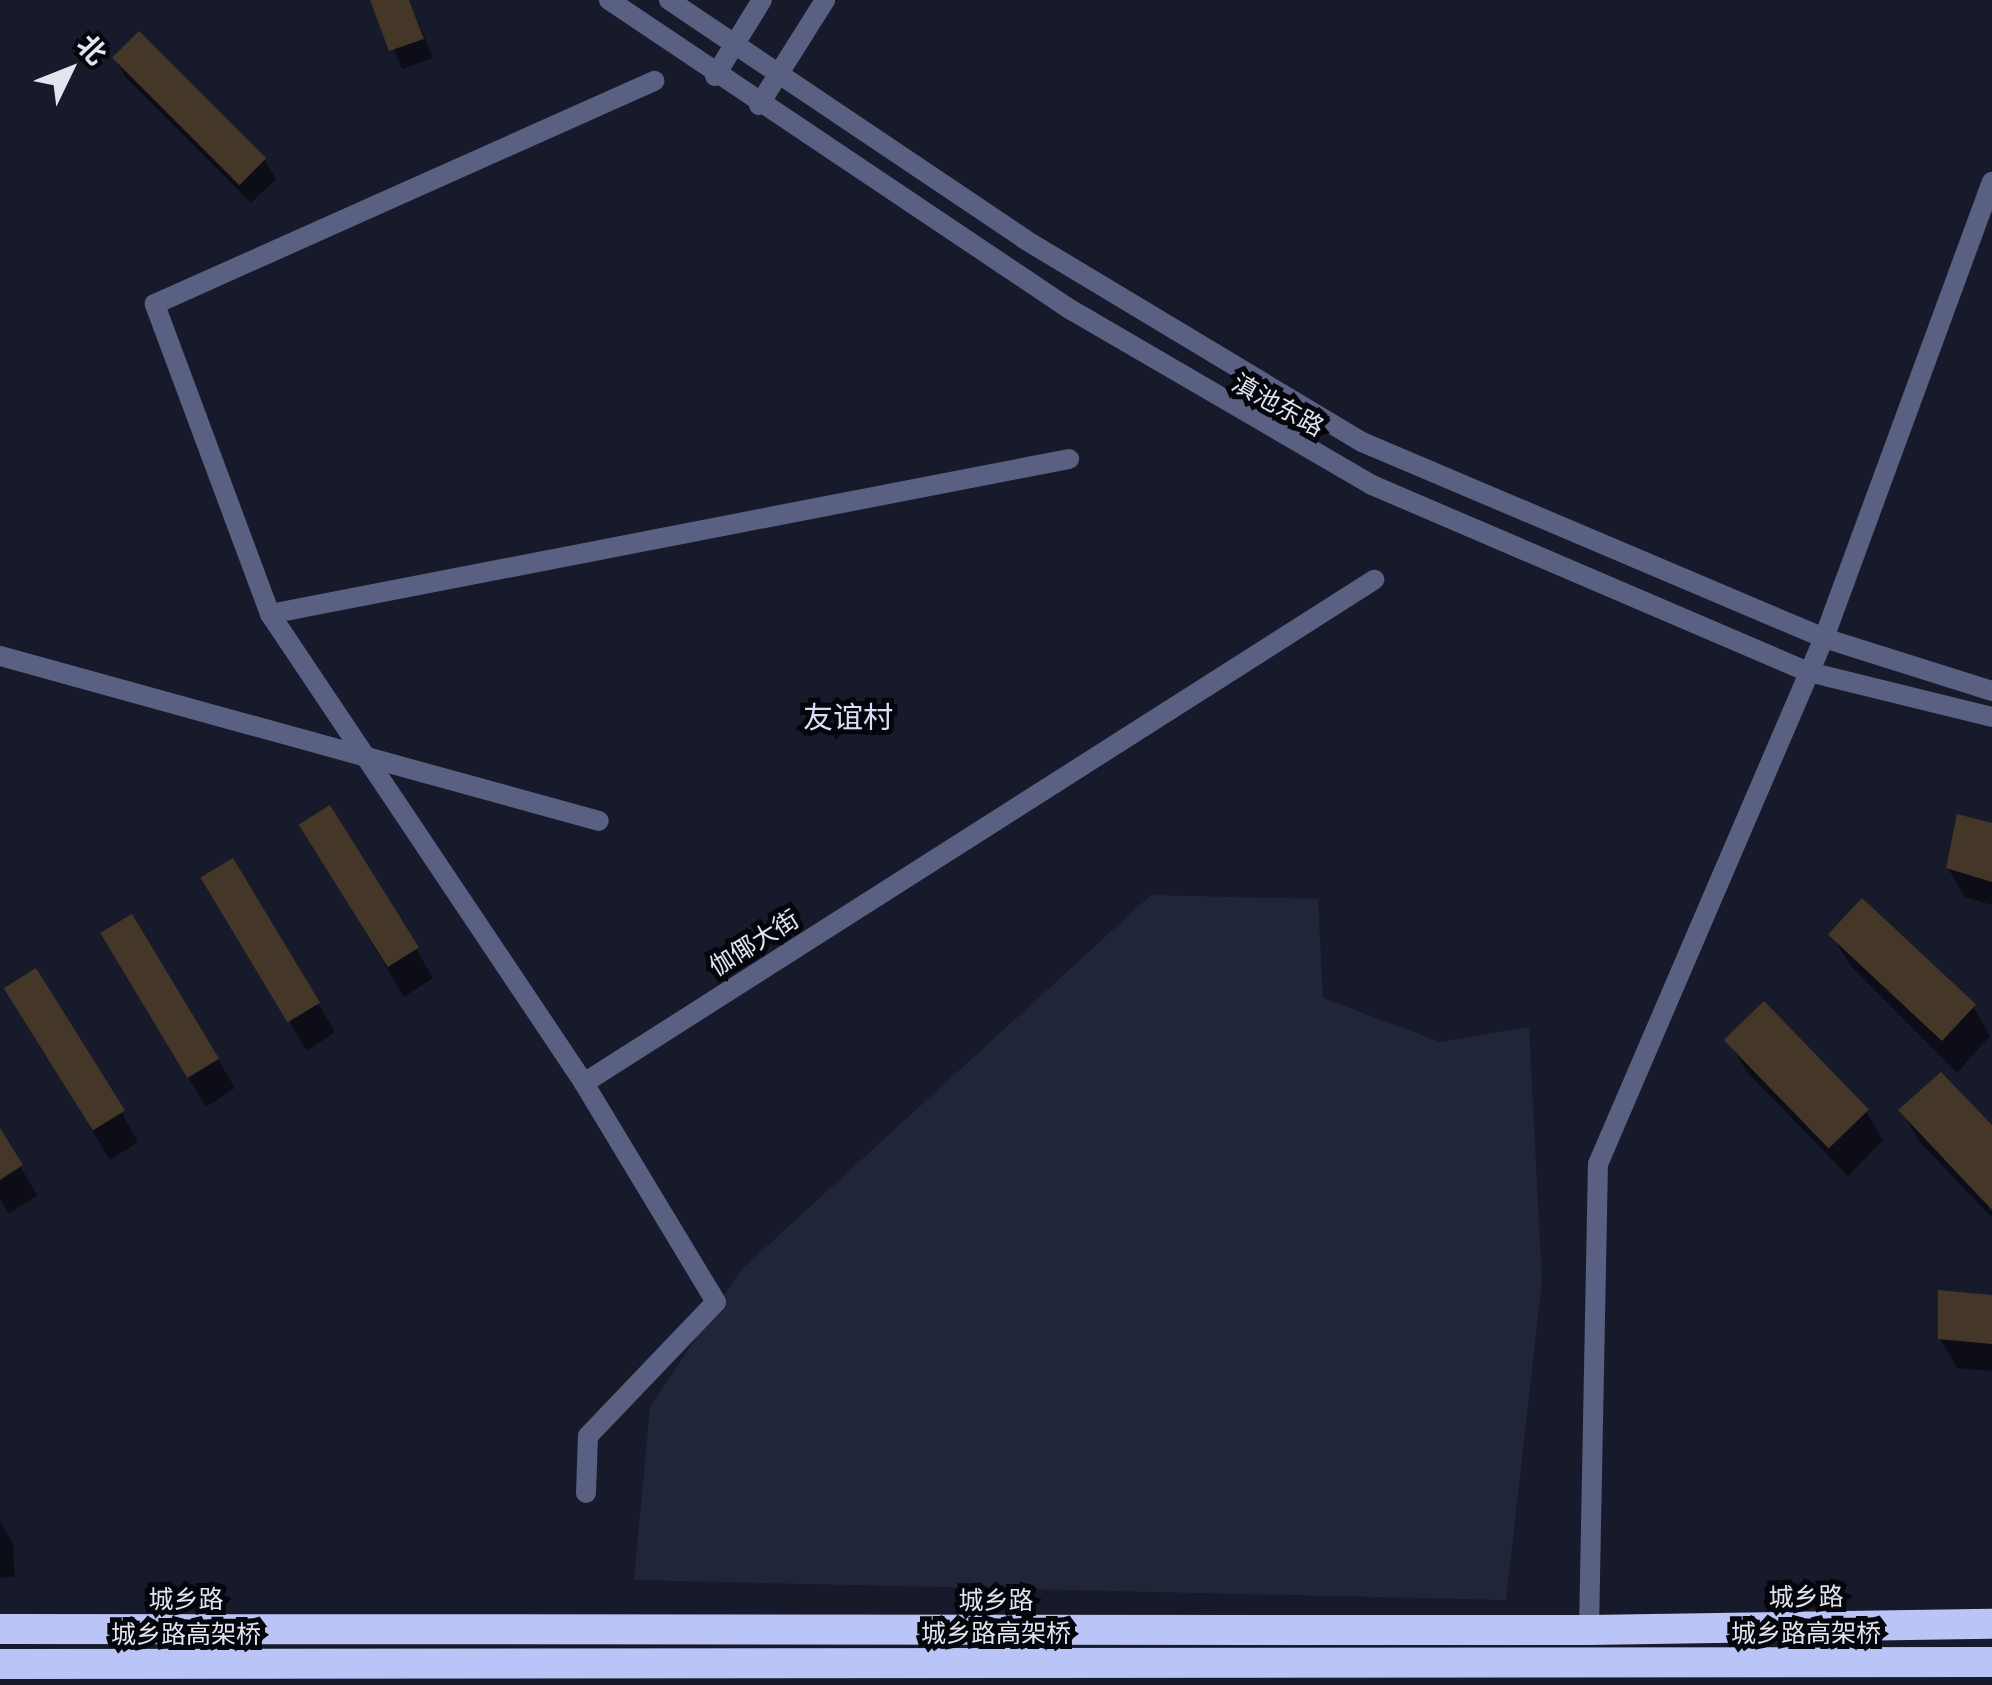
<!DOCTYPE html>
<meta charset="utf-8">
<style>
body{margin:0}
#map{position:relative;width:1992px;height:1685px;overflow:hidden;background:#171a2a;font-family:"PT Serif","Noto Sans SC",serif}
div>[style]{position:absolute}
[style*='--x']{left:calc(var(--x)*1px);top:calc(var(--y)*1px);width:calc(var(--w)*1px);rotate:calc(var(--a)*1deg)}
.built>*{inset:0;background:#21253a}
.shadow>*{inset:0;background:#0007}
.building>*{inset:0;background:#443728;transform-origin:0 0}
.minor>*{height:20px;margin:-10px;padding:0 10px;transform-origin:10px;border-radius:10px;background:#5a6081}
.highway>*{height:30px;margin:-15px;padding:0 15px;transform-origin:15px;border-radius:15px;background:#bac4f6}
span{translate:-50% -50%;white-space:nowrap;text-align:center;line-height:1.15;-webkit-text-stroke:10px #05060c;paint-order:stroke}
.street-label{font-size:25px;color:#e2e4f0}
.quarter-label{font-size:30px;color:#dadef5}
.north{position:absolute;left:20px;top:20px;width:100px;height:100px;-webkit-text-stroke:8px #05060c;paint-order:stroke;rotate:47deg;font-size:28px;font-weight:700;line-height:40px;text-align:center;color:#e2e4f0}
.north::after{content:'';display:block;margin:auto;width:35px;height:45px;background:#e2e4f0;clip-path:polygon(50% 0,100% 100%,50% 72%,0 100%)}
</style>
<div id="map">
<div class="built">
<div style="clip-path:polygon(1151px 895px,1318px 899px,1323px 998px,1440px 1042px,1529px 1027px,1542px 1281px,1506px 1600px,634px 1580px,650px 1407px,742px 1269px)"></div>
</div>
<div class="shadow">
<div style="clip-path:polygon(373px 0,409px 0,433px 58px,402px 69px)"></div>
<div style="clip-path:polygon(115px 59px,264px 159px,276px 179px,251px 203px,126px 78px)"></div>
<div style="clip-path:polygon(301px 824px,416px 949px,433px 978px,404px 997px)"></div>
<div style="clip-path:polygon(1992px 826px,1992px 905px,1965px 897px,1948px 868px)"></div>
<div style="clip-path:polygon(221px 907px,318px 1003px,335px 1032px,307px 1051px)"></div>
<div style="clip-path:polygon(1832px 935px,1973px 1006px,1990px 1036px,1957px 1073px,1849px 964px)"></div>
<div style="clip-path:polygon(120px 963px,218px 1059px,235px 1088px,206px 1107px)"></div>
<div style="clip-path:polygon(7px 988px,122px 1113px,138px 1142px,110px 1160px)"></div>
<div style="clip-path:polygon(1730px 1043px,1866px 1111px,1883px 1140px,1848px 1176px,1747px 1072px)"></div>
<div style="clip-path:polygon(1901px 1110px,1992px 1128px,1992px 1218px,1918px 1140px)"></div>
<div style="clip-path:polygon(0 1132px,37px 1195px,9px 1214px,0 1199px)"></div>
<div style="clip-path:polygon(1992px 1297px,1992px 1371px,1957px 1368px,1940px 1339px)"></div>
<div style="clip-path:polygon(0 1522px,13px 1544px,15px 1577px,0 1578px)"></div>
</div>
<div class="building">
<div style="clip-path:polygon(370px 0,409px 0,424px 39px,389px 51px)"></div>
<div style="left:139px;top:31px;width:180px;height:38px;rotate:45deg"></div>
<div style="left:330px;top:805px;width:168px;height:37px;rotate:58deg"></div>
<div style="clip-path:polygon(1957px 814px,1992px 823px,1992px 882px,1946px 868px)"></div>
<div style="left:233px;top:858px;width:169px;height:38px;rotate:59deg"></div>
<div style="left:1862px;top:898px;width:156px;height:50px;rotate:43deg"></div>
<div style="left:132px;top:914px;width:169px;height:37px;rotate:59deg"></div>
<div style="left:36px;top:968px;width:168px;height:38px;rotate:58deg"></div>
<div style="left:1764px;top:1001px;width:151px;height:56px;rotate:46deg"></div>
<div style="clip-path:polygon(1941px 1072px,1992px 1125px,1992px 1210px,1898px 1110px)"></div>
<div style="clip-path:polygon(0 1128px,23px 1165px,0 1180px)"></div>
<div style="clip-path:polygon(1938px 1290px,1992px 1295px,1992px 1344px,1938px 1339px)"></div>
</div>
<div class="minor">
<div style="--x:609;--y:0;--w:553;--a:33.86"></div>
<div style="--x:1068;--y:308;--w:352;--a:30.2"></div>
<div style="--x:1372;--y:485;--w:475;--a:23.2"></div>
<div style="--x:1809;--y:672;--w:188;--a:13.8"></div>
<div style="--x:669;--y:0;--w:428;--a:33.9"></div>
<div style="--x:1024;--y:239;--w:394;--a:31"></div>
<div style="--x:1362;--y:442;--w:502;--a:22.99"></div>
<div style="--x:1824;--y:638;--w:176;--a:17.5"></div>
<div style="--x:715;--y:76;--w:89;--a:-58.3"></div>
<div style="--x:759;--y:105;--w:124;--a:-57.8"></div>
<div style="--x:270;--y:614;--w:814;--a:-10.98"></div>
<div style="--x:0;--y:656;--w:621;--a:15.4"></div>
<div style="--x:584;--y:1083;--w:564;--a:-123.8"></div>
<div style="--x:270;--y:614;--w:331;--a:-110.4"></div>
<div style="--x:155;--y:304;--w:547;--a:-24.08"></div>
<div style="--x:586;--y:1493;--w:57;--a:-88"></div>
<div style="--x:588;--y:1436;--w:185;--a:-46.3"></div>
<div style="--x:716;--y:1302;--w:256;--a:-121.1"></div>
<div style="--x:584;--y:1083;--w:937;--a:-32.49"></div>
<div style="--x:1589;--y:1630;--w:466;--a:-88.9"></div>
<div style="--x:1598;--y:1164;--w:572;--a:-66.75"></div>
<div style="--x:1824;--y:638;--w:486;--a:-69.8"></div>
</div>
<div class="highway">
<div style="--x:0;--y:1629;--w:1589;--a:0.04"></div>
<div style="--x:1589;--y:1630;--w:403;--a:-0.9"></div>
<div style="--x:0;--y:1664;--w:1992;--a:-0.06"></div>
</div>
<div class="street-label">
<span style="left:1278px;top:405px;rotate:29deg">滇池东路</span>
<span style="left:754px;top:943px;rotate:-32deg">伽倻大街</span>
<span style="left:1806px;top:1597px;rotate:-1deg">城乡路</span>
<span style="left:186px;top:1599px">城乡路</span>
<span style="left:996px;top:1600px">城乡路</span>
<span style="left:996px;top:1633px">城乡路高架桥</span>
<span style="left:1806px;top:1633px">城乡路高架桥</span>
<span style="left:186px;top:1634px">城乡路高架桥</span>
</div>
<div class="quarter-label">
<span style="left:848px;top:717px">友谊村</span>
</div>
<div class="north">北</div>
</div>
